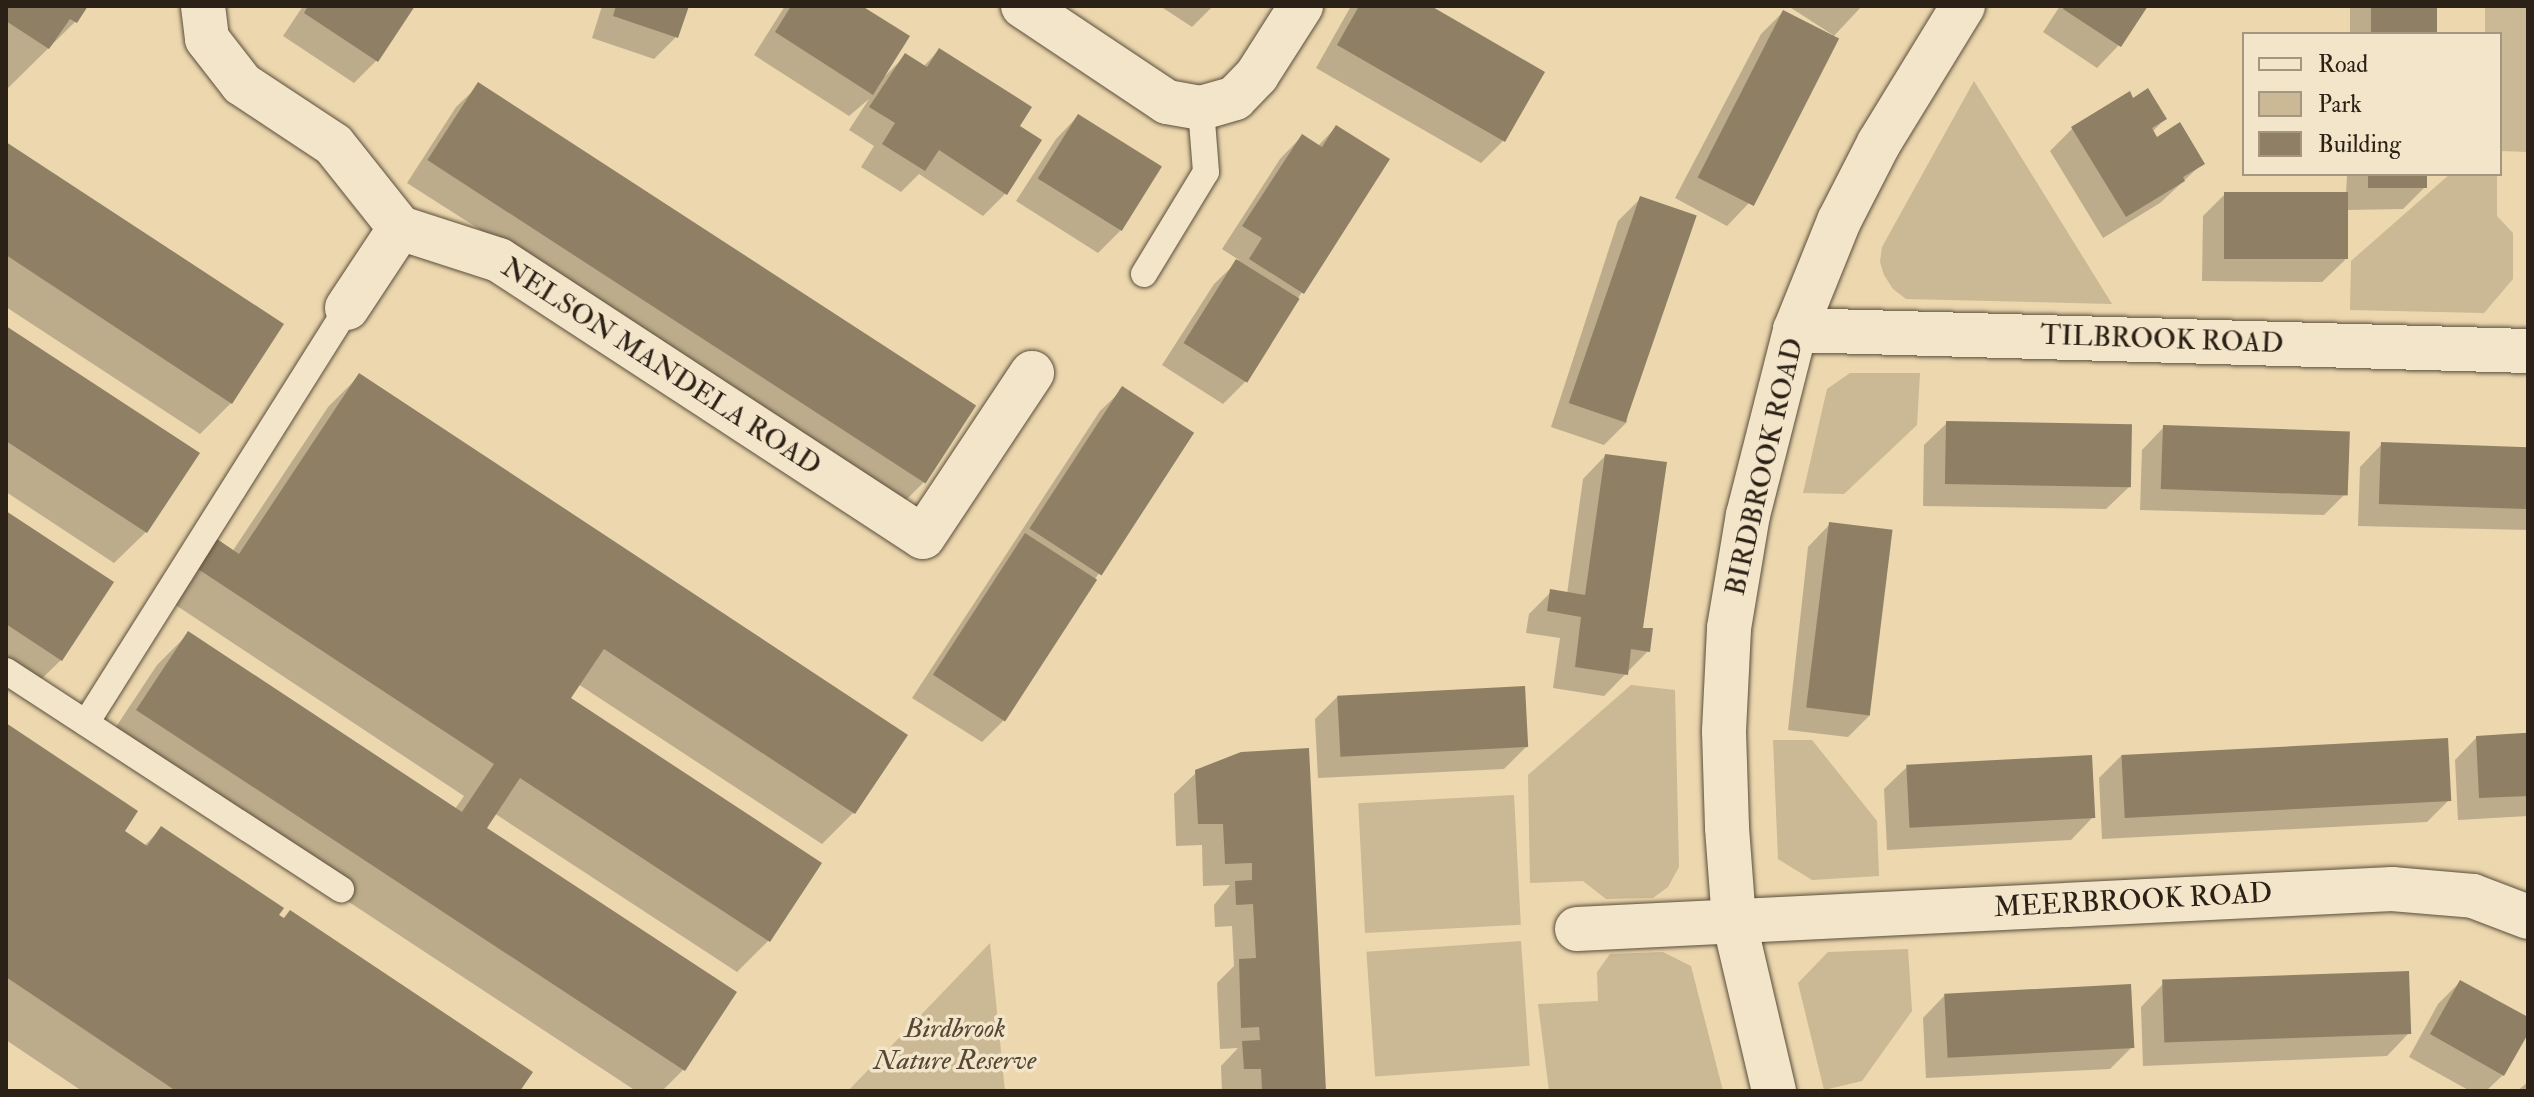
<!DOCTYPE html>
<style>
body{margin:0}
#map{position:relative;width:2534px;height:1097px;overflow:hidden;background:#ecd7ae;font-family:"IM FELL Double Pica",serif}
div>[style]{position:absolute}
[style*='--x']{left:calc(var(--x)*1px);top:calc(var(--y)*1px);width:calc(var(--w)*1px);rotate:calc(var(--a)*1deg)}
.green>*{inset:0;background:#cbb894;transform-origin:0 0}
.shadow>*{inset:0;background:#0003;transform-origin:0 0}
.building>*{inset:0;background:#8f8065;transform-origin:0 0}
.roads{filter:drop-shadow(0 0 2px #5b4e3c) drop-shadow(0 0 2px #5b4e3c)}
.service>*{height:26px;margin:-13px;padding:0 13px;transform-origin:13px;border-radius:13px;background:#f3e5ca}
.minor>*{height:44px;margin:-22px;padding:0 22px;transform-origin:22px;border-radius:22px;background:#f3e5ca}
span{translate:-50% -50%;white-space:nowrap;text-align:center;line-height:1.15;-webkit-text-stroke:7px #f3e5ca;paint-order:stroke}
.street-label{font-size:28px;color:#2b2116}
.park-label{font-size:28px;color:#534736;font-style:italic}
.frame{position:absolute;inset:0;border:8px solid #2b2116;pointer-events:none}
.legend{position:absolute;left:2242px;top:32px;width:260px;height:144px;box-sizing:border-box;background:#f3e5ca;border:2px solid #a39782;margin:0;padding:10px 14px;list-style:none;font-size:24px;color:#2b2116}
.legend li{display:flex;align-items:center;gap:16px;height:40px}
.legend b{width:40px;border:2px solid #a39782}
</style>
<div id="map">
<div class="green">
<div style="clip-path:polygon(2485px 6px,2528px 6px,2528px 152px,2500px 151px,2500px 34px,2485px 34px)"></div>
<div style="clip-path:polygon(1974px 81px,2112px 304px,1906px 299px,1893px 289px,1884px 275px,1880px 262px,1882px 247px)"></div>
<div style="clip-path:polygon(2450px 174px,2497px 174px,2497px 216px,2513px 233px,2513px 279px,2484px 313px,2350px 310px,2351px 261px)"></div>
<div style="clip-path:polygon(1850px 373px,1920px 373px,1917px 425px,1844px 494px,1803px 493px,1827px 389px)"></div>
<div style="clip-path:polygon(1631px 685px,1675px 690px,1679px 867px,1668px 887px,1653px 898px,1606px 899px,1583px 881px,1530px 883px,1528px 775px)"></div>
<div style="clip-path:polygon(1773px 740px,1812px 740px,1877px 821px,1879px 876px,1812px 880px,1778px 859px)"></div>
<div style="left:1514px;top:795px;width:130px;height:156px;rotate:87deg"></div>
<div style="left:1521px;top:941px;width:125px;height:155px;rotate:86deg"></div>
<div style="clip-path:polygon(990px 943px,1005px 1091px,848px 1091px)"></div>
<div style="clip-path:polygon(1908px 949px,1912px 1011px,1862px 1081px,1824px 1090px,1798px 983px,1828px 952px)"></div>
<div style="clip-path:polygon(1663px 952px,1691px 966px,1723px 1091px,1549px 1091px,1538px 1004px,1598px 1001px,1597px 972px,1610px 954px)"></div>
</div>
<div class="shadow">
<div style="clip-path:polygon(6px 6px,86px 6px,75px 22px,6px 90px)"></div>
<div style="clip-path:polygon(303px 6px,413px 6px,376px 61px,354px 83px,283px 36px)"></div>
<div style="clip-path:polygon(602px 6px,686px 6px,676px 37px,654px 59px,592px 38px)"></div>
<div style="clip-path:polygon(785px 6px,859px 6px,884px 77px,905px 56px,923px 67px,939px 50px,1017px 126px,1006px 193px,983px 216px,919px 174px,901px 192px,861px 167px,874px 146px,849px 130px,869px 99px,849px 116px,754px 55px)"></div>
<div style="clip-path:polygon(1160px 6px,1213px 6px,1192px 27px)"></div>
<div style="clip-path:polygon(1351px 6px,1427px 6px,1503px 141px,1481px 163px,1316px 68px)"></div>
<div style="clip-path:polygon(1788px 6px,1862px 6px,1832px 38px,1749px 203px,1727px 226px,1675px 198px,1761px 34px,1783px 12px,1831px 38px,1833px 35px)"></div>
<div style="clip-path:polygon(2060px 6px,2145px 6px,2119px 45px,2097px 68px,2043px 32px)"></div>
<div style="left:2350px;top:6px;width:85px;height:28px"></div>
<div style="clip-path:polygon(479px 85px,927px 479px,905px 501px,407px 183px,456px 107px)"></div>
<div style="clip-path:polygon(2129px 94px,2132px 100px,2165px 119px,2152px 132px,2157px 139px,2203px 163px,2160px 203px,2103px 238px,2050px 151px,2072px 129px)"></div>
<div style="clip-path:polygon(1078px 116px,1120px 231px,1098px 253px,1016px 201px,1056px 139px)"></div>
<div style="clip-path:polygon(1336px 127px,1302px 292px,1245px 382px,1223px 404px,1162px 365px,1214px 284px,1239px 260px,1222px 249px,1280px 159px,1302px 136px,1318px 146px)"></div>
<div style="clip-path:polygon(6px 144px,231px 403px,200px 434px,6px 307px)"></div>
<div style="clip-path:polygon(2347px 174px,2426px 174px,2425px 187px,2403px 209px,2346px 210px,2345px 260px,2322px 282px,2202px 281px,2203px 216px,2225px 194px,2346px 195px)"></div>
<div style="clip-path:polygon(1640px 199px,1627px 422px,1604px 445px,1551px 427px,1618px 221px)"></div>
<div style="clip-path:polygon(6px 329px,146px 532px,114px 563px,6px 492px)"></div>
<div style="clip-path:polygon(359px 376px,905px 735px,853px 813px,822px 844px,578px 684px,568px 699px,819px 864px,768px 941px,737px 972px,494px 813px,484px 829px,734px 993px,683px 1070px,662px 1091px,636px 1091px,106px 742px,157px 665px,188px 634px,455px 809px,464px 796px,168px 600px,186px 573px,232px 552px,328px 407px)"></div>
<div style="clip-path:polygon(1123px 389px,1099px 573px,1004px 720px,982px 742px,912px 698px,1100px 411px)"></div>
<div style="clip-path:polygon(1947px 423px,2129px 487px,2106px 509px,1923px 506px,1924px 445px)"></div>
<div style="clip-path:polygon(2164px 427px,2347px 492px,2324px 515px,2140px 510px,2142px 450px)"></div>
<div style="clip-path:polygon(2382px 444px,2528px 448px,2528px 530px,2358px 526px,2360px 467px)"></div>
<div style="clip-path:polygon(1605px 456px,1648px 651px,1604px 696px,1553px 688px,1560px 638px,1526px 633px,1529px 614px,1551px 592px,1567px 594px,1583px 479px)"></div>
<div style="clip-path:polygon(6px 513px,61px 660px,29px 691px,6px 676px)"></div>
<div style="clip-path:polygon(1830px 524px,1870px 715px,1848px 737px,1788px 730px,1808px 547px)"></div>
<div style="clip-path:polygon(1337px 697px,1526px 747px,1504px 769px,1318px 778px,1315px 719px)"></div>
<div style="clip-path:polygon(6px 725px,122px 831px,144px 846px,161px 829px,518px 1091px,82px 1091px,6px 1040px)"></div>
<div style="clip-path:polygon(2528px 735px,2528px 816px,2458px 820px,2455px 760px,2477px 737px)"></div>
<div style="clip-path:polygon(1242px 754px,1324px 1091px,1222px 1091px,1221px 1066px,1238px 1048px,1220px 1049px,1217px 983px,1234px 966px,1232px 926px,1215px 927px,1214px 905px,1230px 885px,1203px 886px,1202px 845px,1176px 846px,1174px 794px,1197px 772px)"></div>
<div style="clip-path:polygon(2121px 756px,2449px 800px,2427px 822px,2102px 839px,2099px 778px)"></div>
<div style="clip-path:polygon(1907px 767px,2093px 817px,2071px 840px,1887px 850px,1884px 789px)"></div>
<div style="clip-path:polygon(2460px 982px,2528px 1020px,2528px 1030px,2503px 1075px,2486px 1091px,2470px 1091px,2409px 1057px,2438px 1004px)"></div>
<div style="clip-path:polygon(2163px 984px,2409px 1033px,2387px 1056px,2143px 1066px,2141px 1007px)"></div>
<div style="clip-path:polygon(1945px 995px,2132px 1047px,2110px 1069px,1926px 1078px,1923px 1018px)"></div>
<div style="clip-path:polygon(2528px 1082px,2528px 1091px,2517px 1091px)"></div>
</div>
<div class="building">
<div style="clip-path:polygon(6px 6px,88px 6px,77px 23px,70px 19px,49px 49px,6px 21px)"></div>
<div style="clip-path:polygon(308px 6px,415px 6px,378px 62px,304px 13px)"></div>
<div style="clip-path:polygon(616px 6px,689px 6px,678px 38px,613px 16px)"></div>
<div style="clip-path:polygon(791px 6px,862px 6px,910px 36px,873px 95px,775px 32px)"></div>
<div style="clip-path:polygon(1359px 6px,1431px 6px,1545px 72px,1505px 142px,1337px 45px)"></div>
<div style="clip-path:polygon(2065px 6px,2148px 6px,2121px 47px,2063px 9px)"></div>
<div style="left:2371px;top:6px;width:66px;height:28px"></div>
<div style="left:1783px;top:10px;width:63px;height:188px;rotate:27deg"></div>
<div style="clip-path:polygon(939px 48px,1032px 107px,1020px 126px,1042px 140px,1007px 195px,939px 150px,925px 171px,882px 144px,895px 123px,869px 107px,905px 53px,927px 67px)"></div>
<div style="left:478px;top:82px;width:594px;height:93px;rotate:33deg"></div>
<div style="clip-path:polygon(2148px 88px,2167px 119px,2152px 128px,2157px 137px,2180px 122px,2205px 164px,2183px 177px,2185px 181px,2126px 217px,2071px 127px,2130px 91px,2133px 98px)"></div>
<div style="left:1078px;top:114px;width:99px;height:76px;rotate:32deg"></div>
<div style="clip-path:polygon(1336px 125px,1390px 159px,1304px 294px,1249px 259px,1262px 238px,1242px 226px,1302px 134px,1322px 147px)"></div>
<div style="clip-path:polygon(6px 142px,284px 324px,232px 404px,6px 255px)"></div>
<div style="left:2368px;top:174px;width:59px;height:14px"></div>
<div style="left:2224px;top:192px;width:124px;height:67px"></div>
<div style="left:1640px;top:196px;width:60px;height:219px;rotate:19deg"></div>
<div style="left:1236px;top:259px;width:75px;height:99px;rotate:32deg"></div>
<div style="clip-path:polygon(6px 326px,200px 453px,147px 533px,6px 441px)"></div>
<div style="clip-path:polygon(359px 373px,908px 735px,855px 814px,604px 649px,571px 698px,822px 863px,770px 942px,520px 778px,487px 828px,737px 992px,685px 1071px,136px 710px,188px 631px,462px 812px,494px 764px,198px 569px,217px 539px,239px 554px)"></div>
<div style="left:1122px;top:386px;width:86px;height:170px;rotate:33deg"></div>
<div style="left:1946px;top:421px;width:186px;height:63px;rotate:1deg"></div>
<div style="left:2163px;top:425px;width:187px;height:64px;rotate:2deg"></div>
<div style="left:2381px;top:442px;width:147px;height:62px;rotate:2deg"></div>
<div style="clip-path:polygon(1605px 454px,1667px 462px,1643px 628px,1653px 628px,1650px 652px,1631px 649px,1628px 675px,1575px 667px,1581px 617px,1547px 611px,1550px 589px,1585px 595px)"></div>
<div style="clip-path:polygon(6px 511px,114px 582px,62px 661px,6px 624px)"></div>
<div style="left:1829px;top:522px;width:64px;height:187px;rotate:7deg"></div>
<div style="left:1025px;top:533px;width:86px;height:169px;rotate:33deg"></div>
<div style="left:1525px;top:686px;width:61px;height:188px;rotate:87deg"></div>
<div style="clip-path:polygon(6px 723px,138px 811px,125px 831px,147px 846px,161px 826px,284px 908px,279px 915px,284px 918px,290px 910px,533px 1072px,520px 1091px,172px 1091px,173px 1089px,6px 977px)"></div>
<div style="clip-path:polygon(2523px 733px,2528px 733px,2528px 796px,2479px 798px,2476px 736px)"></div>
<div style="left:2448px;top:738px;width:63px;height:327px;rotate:87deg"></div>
<div style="clip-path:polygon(1309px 748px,1326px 1091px,1262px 1091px,1261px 1069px,1244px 1069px,1242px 1041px,1260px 1040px,1259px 1027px,1241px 1028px,1239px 959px,1256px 958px,1253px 904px,1236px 905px,1235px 881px,1252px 880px,1252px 863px,1225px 864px,1223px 824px,1198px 824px,1195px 770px,1241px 752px)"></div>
<div style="left:2092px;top:755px;width:63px;height:186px;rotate:87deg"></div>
<div style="left:2409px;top:971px;width:63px;height:247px;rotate:88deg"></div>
<div style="clip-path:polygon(2460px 980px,2528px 1017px,2528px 1034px,2504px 1076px,2430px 1034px)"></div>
<div style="left:2131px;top:984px;width:64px;height:187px;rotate:87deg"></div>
</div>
<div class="roads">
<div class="service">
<div style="--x:1144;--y:274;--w:119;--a:-58.7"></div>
<div style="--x:1206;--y:172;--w:64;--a:-94.5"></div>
<div style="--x:6;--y:671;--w:400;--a:33.1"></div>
<div style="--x:86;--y:723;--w:490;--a:-57.8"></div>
</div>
<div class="minor">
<div style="--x:203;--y:6;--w:33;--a:83"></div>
<div style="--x:207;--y:39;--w:57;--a:52.1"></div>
<div style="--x:242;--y:84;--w:110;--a:33.5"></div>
<div style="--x:334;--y:145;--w:106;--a:51.5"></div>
<div style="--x:400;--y:228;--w:104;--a:17.9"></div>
<div style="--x:499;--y:260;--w:506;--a:33.16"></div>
<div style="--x:923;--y:537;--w:197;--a:-56.4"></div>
<div style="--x:1023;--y:6;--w:173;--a:33.7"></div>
<div style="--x:1167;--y:102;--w:35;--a:10"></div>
<div style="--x:1201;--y:108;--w:35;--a:-16"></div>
<div style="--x:1235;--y:98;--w:32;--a:-46"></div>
<div style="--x:1257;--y:75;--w:82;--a:-57.5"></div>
<div style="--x:347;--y:308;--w:96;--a:-56.5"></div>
<div style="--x:1795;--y:330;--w:733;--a:1.64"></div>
<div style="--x:1577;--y:929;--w:816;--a:-2.81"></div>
<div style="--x:2392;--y:889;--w:81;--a:4.9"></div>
<div style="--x:2473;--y:896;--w:59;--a:20.9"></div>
<div style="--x:1774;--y:1091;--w:175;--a:-103.2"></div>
<div style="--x:1734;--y:921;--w:94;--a:-94.3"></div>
<div style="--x:1727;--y:827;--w:96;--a:-91.8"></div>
<div style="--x:1724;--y:731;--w:103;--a:-87.2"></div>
<div style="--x:1729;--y:628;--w:115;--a:-80.5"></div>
<div style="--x:1748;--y:515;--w:191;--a:-75.7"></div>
<div style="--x:1795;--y:330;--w:118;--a:-68"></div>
<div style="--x:1839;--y:221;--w:88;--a:-62.9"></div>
<div style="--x:1879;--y:143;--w:161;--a:-58.5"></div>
</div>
</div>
<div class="street-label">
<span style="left:2162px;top:340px;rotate:2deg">TILBROOK ROAD</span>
<span style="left:661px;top:367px;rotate:33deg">NELSON MANDELA ROAD</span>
<span style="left:1765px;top:467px;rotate:-77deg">BIRDBROOK ROAD</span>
<span style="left:2133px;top:901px;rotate:-3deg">MEERBROOK ROAD</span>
</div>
<div class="park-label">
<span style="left:955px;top:1045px">Birdbrook<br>Nature Reserve</span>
</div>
<div class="frame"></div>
<ul class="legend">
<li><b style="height:10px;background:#f3e5ca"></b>Road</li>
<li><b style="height:22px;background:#cbb894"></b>Park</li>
<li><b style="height:22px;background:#8f8065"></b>Building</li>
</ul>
</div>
